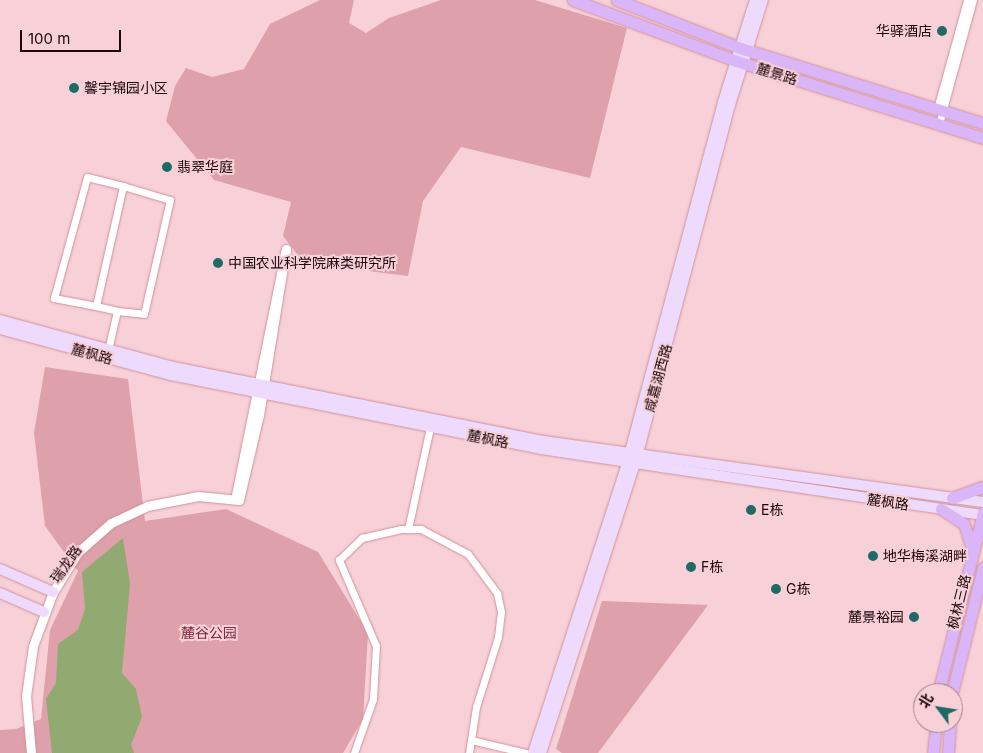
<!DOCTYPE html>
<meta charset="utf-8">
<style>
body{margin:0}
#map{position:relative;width:983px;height:753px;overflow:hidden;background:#f8d0d7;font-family:Inter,"Noto Sans SC",sans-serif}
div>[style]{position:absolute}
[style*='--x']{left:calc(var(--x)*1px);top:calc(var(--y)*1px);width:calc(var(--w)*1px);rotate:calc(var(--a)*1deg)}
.green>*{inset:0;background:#dea0ab}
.water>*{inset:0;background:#91aa71}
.roads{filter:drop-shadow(0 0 1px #cf929c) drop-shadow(0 0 1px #cf929c)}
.minor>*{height:7px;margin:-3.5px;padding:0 3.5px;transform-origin:3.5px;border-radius:3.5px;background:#fff}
.tertiary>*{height:9px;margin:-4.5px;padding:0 4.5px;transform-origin:4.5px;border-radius:4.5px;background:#fff}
.secondary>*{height:10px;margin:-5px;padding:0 5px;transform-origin:5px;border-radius:5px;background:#eddafc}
.primary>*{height:11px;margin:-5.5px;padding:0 5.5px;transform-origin:5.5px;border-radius:5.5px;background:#dab6f9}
.dots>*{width:14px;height:14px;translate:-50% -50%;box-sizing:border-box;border:2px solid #f8d0d7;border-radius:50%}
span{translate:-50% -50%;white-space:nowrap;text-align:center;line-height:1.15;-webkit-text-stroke:4px #f8d0d7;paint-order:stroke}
.poi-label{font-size:14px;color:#1b060b}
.right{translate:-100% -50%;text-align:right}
.left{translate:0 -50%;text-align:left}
.street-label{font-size:14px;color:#1b060b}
.park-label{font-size:14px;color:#7c2b40}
.north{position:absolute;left:913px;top:683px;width:50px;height:50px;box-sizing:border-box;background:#f8d0d7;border:1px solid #a07f85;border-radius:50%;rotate:301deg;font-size:14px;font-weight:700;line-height:20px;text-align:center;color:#1b060b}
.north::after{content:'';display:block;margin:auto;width:18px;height:22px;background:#206a65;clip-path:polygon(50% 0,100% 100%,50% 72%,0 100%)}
.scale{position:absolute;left:20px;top:30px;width:101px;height:22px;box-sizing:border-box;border:2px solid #1b060b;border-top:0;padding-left:6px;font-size:15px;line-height:18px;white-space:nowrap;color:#1b060b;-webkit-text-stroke:4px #f8d0d7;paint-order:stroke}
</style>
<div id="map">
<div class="green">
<div style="clip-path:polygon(320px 0,354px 0,349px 23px,366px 33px,389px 18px,441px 0,535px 0,627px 28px,590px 178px,461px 147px,423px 201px,408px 276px,304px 263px,283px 236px,291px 202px,214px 180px,166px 121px,175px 86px,186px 68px,212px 77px,244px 69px,270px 24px)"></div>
<div style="clip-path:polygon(45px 367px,128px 379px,145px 521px,226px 509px,318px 552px,368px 633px,363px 719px,343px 753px,0 753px,0 730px,16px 729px,41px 719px,50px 630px,78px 571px,45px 526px,34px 433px)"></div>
<div style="clip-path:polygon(602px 601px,708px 605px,598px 753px,562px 753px,556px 749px)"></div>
</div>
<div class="water">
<div style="clip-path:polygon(123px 538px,130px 584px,122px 673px,136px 689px,142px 717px,131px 745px,134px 753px,52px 753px,46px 699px,56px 683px,58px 644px,78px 630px,85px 609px,82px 572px)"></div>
</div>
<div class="roads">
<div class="minor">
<div style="--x:937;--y:109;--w:113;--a:-74.6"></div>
<div style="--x:939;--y:124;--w:129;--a:-74.7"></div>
<div style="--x:96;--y:306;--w:43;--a:-169.2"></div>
<div style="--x:54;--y:298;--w:125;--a:-74.7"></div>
<div style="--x:87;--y:177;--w:37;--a:14"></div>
<div style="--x:108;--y:350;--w:40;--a:-77"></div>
<div style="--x:117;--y:311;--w:27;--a:6"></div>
<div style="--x:144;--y:314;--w:117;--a:-77.2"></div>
<div style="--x:170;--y:200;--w:49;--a:-163.4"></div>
<div style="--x:123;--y:186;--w:123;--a:102.7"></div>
<div style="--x:96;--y:306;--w:22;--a:13"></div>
<div style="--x:408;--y:529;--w:104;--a:-77.8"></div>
<div style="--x:471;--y:740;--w:57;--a:13.3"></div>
<div style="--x:354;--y:753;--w:57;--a:-70.6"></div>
<div style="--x:373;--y:699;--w:53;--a:-86.8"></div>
<div style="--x:376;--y:646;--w:94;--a:-113.3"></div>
<div style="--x:339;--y:560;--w:32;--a:-44"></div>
<div style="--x:362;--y:538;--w:40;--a:-13"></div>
<div style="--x:401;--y:529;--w:20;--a:0"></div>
<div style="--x:421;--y:529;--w:53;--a:28"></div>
<div style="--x:468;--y:554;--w:49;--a:53.4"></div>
<div style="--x:497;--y:593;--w:19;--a:78"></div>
<div style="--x:501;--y:612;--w:25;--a:97"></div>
<div style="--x:498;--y:637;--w:73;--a:107.4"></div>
<div style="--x:476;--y:707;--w:47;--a:98.7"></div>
</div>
<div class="tertiary">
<div style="--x:31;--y:753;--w:57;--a:-95"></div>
<div style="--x:26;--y:696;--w:50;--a:-82"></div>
<div style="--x:33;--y:646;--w:58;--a:-69.7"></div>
<div style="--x:53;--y:592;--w:47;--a:-58"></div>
<div style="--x:78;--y:552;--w:44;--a:-41.3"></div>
<div style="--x:111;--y:523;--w:40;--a:-25"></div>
<div style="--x:147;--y:506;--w:52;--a:-11.1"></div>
<div style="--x:198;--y:496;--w:41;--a:5.6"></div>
<div style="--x:239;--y:500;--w:87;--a:-76.8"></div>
<div style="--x:259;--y:415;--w:168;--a:-80.8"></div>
<div style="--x:286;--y:249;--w:255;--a:101.5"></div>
</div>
<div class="secondary">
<div style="--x:0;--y:320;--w:179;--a:15.2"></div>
<div style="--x:173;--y:367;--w:377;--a:11.3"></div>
<div style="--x:543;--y:441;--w:444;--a:7.9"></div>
<div style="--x:0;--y:329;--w:177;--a:15.1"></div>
<div style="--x:171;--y:375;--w:377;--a:11.3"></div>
<div style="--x:541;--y:449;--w:447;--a:8.5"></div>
<div style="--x:0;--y:569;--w:58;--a:23.5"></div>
<div style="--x:0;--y:593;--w:48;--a:23.4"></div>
<div style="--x:533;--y:753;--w:305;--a:-72"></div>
<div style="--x:627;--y:463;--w:374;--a:-75.1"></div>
<div style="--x:723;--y:102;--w:107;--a:-72.6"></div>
<div style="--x:541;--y:753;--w:311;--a:-72"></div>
<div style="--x:637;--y:457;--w:364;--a:-75.2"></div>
<div style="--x:730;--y:105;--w:110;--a:-72.6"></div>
</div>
<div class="primary">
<div style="--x:573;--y:0;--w:174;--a:20.5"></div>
<div style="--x:736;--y:61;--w:259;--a:17.3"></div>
<div style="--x:617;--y:0;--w:132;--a:21.3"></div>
<div style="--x:740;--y:48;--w:254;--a:17.2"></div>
<div style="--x:952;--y:498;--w:33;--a:-20"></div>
<div style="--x:941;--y:509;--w:27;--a:33"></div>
<div style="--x:964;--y:524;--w:29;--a:72"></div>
<div style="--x:938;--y:693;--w:186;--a:-76"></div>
<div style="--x:952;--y:693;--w:129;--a:-76.1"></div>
<div style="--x:933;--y:753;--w:30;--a:-84"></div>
<div style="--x:948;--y:753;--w:30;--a:-86"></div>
</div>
</div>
<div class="dots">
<div style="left:942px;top:31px;background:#206a65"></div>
<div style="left:74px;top:88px;background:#206a65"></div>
<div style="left:167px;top:167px;background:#206a65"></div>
<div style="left:218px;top:263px;background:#206a65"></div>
<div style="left:751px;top:510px;background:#206a65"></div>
<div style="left:873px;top:556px;background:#206a65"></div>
<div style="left:691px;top:567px;background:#206a65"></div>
<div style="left:776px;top:589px;background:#206a65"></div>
<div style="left:914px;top:617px;background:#206a65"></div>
</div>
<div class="poi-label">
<span class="right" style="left:932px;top:31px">华驿酒店</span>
<span class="left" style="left:84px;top:88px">馨宇锦园小区</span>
<span class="left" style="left:177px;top:167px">翡翠华庭</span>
<span class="left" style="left:228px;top:263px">中国农业科学院麻类研究所</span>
<span class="left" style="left:761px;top:510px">E栋</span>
<span class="left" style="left:883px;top:556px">地华梅溪湖畔</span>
<span class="left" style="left:701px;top:567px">F栋</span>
<span class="left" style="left:786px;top:589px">G栋</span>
<span class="right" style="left:904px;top:617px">麓景裕园</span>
</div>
<div class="street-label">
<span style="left:777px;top:74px;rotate:17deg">麓景路</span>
<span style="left:92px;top:354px;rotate:15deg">麓枫路</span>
<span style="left:658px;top:378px;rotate:-75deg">咸嘉湖西路</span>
<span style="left:488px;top:439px;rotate:11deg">麓枫路</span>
<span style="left:888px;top:502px;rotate:8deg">麓枫路</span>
<span style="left:66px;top:564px;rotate:-55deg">瑞龙路</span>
<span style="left:959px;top:602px;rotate:-76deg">枫林三路</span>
</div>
<div class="park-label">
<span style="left:209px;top:633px">麓谷公园</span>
</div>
<div class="north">北</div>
<div class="scale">100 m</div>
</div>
